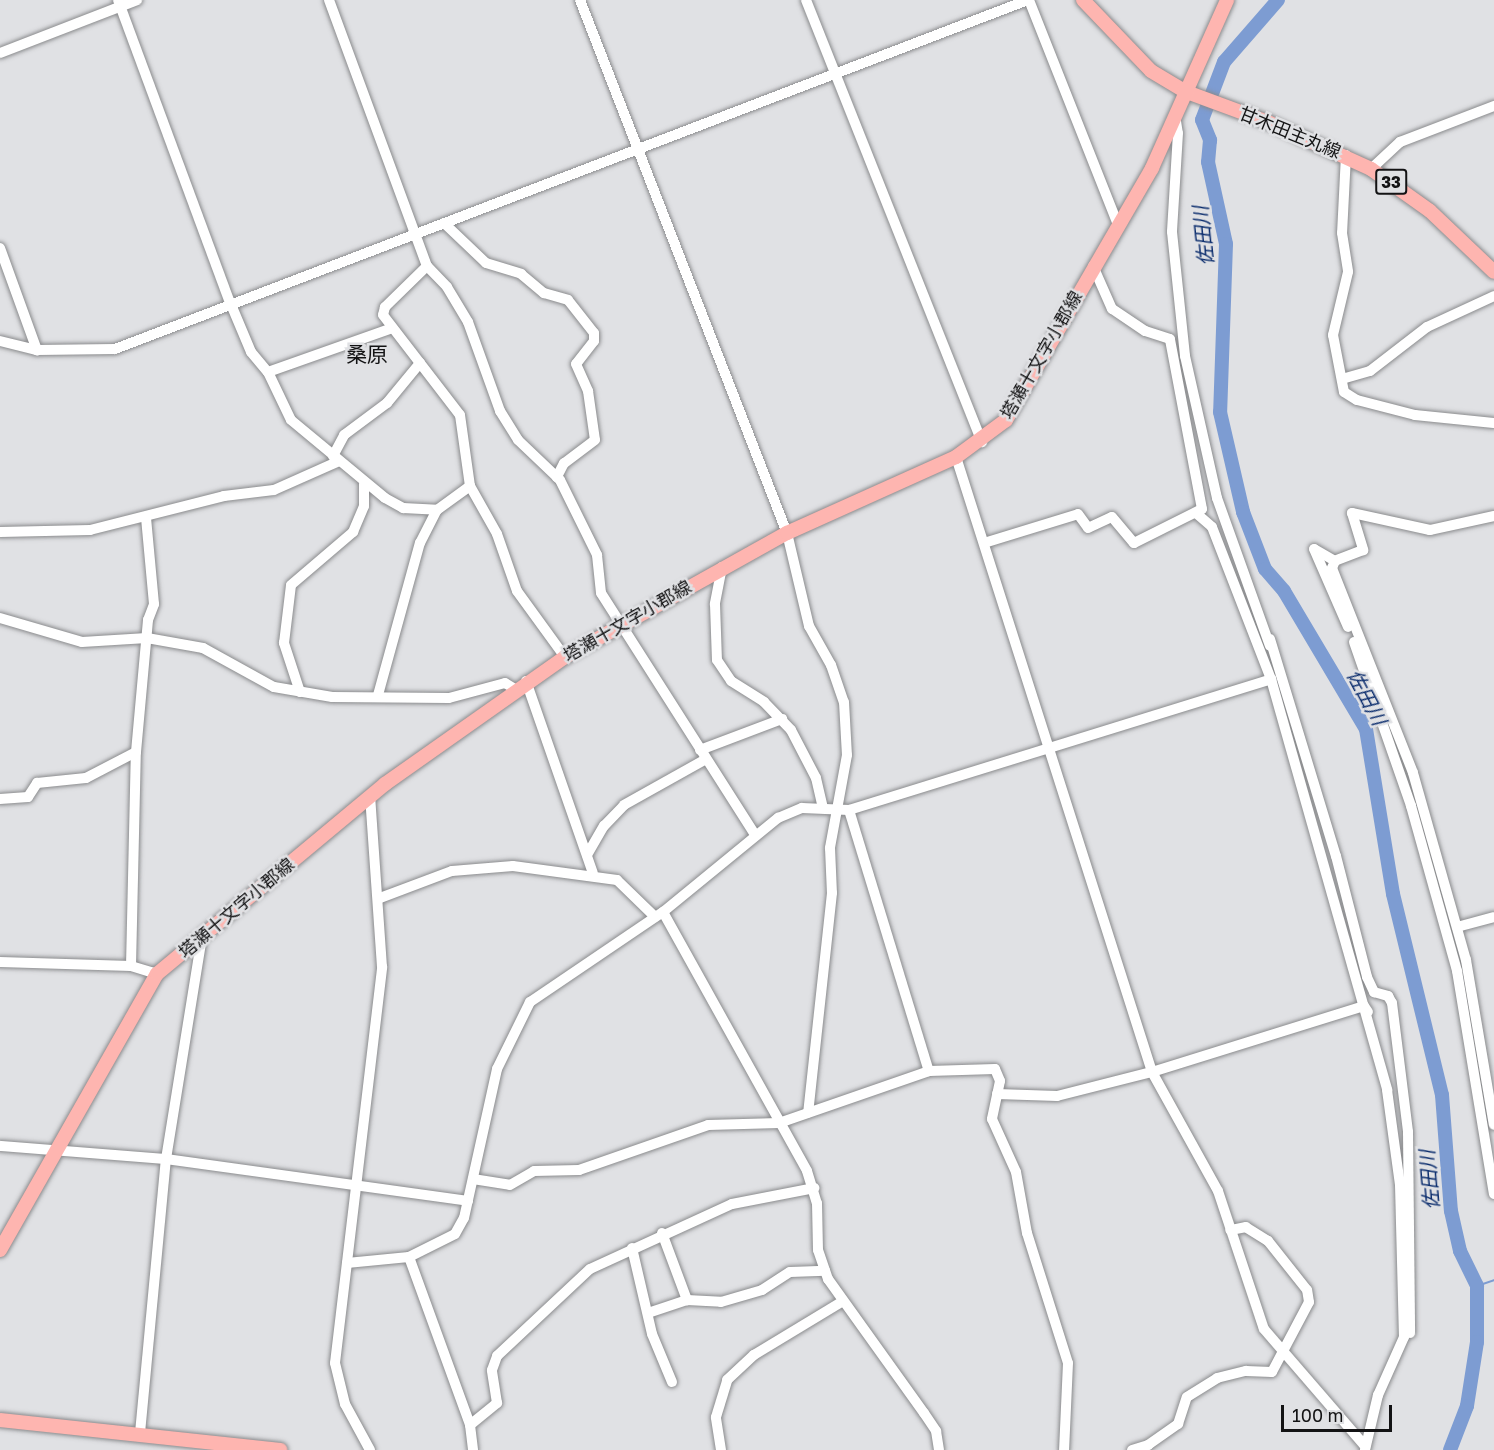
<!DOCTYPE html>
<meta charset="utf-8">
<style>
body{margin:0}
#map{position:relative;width:1494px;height:1450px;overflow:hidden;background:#e0e1e4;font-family:"Golos Text","Noto Sans JP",sans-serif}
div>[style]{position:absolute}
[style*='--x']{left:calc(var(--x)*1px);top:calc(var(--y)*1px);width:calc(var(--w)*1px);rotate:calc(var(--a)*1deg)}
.stream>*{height:2px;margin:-1px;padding:0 1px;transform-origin:1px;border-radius:1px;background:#7d9cd2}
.river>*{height:14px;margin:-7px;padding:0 7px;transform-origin:7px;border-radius:7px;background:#7d9cd2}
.roads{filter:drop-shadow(0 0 2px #8a8b8d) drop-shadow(0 0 2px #8a8b8d)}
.minor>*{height:10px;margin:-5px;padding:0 5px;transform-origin:5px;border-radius:5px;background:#fff}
.major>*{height:14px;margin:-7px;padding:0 7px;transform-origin:7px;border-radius:7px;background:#feb5b0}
span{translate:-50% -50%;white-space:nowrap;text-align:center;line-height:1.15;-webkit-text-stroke:5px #e0e1e4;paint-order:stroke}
.shield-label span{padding:2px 4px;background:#e0e1e4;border:2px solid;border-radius:4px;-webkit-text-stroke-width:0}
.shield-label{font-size:16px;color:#131314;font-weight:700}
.street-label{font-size:18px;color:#131314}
.water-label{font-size:20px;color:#0b2d6d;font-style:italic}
.quarter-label{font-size:21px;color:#131314}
.scale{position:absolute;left:1281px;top:1405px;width:111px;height:27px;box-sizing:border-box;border:3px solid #131314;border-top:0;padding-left:8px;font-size:18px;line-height:21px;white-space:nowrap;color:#131314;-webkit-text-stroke:4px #e0e1e4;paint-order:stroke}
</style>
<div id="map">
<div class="stream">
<div style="--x:1477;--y:1286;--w:18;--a:-19"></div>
</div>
<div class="river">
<div style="--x:1278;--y:0;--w:82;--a:131.1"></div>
<div style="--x:1224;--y:62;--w:62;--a:110.8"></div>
<div style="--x:1202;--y:120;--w:22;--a:68"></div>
<div style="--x:1210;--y:140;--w:22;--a:95"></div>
<div style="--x:1208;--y:162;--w:84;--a:77.6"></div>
<div style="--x:1226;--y:244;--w:168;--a:92"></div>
<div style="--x:1220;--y:412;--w:103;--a:77"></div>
<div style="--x:1243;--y:512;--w:61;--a:68.9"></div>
<div style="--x:1265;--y:569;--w:29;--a:49"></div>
<div style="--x:1284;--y:591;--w:161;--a:59.3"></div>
<div style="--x:1366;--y:729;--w:167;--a:80.7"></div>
<div style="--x:1393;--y:894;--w:207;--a:76.3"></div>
<div style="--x:1442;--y:1095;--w:116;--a:85.6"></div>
<div style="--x:1451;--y:1211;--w:41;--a:77.3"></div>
<div style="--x:1460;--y:1251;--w:39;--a:64"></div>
<div style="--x:1477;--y:1286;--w:56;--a:90"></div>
<div style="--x:1477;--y:1342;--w:65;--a:98.9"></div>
<div style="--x:1467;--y:1406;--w:47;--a:111.1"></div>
</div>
<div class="roads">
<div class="minor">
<div style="--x:118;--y:0;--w:322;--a:69.7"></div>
<div style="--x:230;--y:302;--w:54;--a:67.2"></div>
<div style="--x:251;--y:352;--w:26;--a:50"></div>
<div style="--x:268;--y:372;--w:53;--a:64.4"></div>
<div style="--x:291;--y:420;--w:122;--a:39.7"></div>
<div style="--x:385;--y:498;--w:21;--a:29"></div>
<div style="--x:403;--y:508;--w:34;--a:3"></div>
<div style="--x:329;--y:0;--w:283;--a:69.8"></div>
<div style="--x:427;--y:266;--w:29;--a:46"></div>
<div style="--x:447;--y:287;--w:41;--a:59"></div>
<div style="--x:468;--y:322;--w:95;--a:70.2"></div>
<div style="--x:500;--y:411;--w:34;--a:58"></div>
<div style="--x:518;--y:440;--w:58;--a:43.6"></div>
<div style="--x:560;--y:480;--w:84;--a:63.7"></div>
<div style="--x:597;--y:555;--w:38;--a:84"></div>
<div style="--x:601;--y:593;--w:287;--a:57.5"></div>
<div style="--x:580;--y:0;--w:572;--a:68.78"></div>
<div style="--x:787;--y:533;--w:96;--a:76.7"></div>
<div style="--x:809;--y:626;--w:45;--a:60.6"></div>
<div style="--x:831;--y:665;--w:39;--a:71"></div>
<div style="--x:844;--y:702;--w:53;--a:86.8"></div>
<div style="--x:847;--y:755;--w:95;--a:100.4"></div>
<div style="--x:830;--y:848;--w:45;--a:87.5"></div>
<div style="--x:832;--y:893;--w:221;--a:96.2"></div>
<div style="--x:806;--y:0;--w:476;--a:68.3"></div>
<div style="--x:1029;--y:0;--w:242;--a:68.4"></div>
<div style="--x:0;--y:53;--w:147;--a:-21.1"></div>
<div style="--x:1175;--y:115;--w:18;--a:81"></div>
<div style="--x:1178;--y:133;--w:99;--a:93.5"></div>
<div style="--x:1172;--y:232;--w:125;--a:84"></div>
<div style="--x:1185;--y:356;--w:146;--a:77.3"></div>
<div style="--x:1217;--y:498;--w:157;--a:70.3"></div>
<div style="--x:1346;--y:155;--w:78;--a:92.9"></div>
<div style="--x:1342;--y:233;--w:39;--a:81"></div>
<div style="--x:1348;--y:272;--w:65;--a:103.4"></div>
<div style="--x:1333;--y:335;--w:58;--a:79.1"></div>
<div style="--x:1344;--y:392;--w:15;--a:32"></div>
<div style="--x:1357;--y:400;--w:60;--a:14.5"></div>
<div style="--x:1415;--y:415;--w:79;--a:5.8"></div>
<div style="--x:1371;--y:169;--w:40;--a:-43"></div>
<div style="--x:1400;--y:142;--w:101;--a:-21"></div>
<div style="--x:444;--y:223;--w:58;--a:43.6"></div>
<div style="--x:486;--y:263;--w:37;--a:17"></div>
<div style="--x:521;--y:274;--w:30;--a:40"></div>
<div style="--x:544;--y:293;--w:25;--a:16"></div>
<div style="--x:568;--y:300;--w:42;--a:51.8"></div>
<div style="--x:594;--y:333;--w:8;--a:90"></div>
<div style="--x:594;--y:341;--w:29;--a:128"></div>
<div style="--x:576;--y:364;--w:30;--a:66"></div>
<div style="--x:588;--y:391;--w:49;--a:81.9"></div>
<div style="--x:595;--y:440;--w:39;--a:143"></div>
<div style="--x:564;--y:463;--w:16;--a:117"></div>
<div style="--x:0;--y:248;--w:109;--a:70.1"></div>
<div style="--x:427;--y:266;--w:59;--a:135.7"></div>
<div style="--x:385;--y:307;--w:8;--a:104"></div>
<div style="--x:383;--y:315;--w:126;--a:52.4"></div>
<div style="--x:460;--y:415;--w:72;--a:82"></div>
<div style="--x:470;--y:486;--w:55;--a:60.6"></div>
<div style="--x:497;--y:534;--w:60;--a:70.7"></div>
<div style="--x:517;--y:591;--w:82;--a:54"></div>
<div style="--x:0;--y:341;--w:38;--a:14"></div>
<div style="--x:37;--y:350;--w:78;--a:-0.7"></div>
<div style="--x:115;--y:349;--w:977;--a:-20.92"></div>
<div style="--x:268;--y:372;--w:132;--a:-19.5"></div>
<div style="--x:1342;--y:379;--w:29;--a:-16"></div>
<div style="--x:1370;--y:371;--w:72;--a:-37.7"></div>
<div style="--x:1427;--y:327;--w:74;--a:-24.8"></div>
<div style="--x:333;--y:456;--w:24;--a:-62"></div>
<div style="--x:344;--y:435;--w:54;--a:-36.7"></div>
<div style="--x:387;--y:403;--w:52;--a:-50.5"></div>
<div style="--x:956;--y:457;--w:645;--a:72.32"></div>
<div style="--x:1152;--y:1072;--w:136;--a:61"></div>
<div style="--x:1218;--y:1191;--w:145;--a:71.6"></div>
<div style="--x:1264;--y:1329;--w:155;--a:49.2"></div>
<div style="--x:1196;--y:513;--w:21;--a:41"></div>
<div style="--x:1212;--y:527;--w:163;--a:68.8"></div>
<div style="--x:1271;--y:679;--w:427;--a:74.2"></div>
<div style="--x:1387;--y:1090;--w:96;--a:82.2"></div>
<div style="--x:1400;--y:1185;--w:152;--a:88.5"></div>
<div style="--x:1404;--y:1337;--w:64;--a:114.1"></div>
<div style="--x:1378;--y:1395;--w:57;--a:103.3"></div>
<div style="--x:1494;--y:516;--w:66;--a:167.7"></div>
<div style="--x:1430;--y:530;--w:80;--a:-167.7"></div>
<div style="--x:1352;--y:513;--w:39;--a:73"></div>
<div style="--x:1363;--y:550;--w:30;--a:159"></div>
<div style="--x:1335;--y:561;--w:8;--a:113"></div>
<div style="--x:1332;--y:568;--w:220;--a:68.4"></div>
<div style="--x:1413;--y:773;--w:194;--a:74.2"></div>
<div style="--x:1466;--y:960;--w:167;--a:80.4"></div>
<div style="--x:0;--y:532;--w:90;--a:-1.3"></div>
<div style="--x:90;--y:530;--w:138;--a:-14.2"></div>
<div style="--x:224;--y:496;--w:50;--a:-6.8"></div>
<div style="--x:274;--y:490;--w:71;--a:-24"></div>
<div style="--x:984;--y:543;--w:98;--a:-17.1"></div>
<div style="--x:1078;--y:514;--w:17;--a:54"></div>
<div style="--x:1088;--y:528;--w:26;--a:-25"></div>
<div style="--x:1112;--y:517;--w:34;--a:50"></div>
<div style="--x:1134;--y:543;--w:76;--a:-26.6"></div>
<div style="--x:1202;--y:509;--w:173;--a:-100.7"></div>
<div style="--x:1170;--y:339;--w:26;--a:-162"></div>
<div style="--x:1145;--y:331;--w:40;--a:-146"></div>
<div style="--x:1112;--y:309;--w:47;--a:-113.8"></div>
<div style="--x:1335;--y:561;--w:24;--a:-150"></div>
<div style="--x:1314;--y:549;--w:85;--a:66.4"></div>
<div style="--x:722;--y:567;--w:38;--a:101"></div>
<div style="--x:715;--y:604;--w:56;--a:88"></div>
<div style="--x:717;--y:660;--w:25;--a:56"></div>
<div style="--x:731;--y:681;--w:39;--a:32"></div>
<div style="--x:764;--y:702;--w:39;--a:46"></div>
<div style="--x:791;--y:730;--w:54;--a:62.5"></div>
<div style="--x:816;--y:778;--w:31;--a:77"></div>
<div style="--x:0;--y:618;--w:85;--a:16.3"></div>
<div style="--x:82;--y:642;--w:65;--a:-3.5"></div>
<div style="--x:147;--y:638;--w:57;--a:10.1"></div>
<div style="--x:203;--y:648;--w:81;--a:28.8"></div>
<div style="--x:274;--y:687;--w:59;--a:9.8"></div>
<div style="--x:332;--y:697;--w:117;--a:0.5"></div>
<div style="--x:449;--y:698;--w:58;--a:-15"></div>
<div style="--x:505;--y:683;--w:12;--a:31"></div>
<div style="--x:1270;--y:639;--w:227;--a:73.1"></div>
<div style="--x:1336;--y:856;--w:125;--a:75.6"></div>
<div style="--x:1367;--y:977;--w:17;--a:65"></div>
<div style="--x:1374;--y:992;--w:15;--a:16"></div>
<div style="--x:1388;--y:996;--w:8;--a:60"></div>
<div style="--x:1392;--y:1003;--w:130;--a:82.9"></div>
<div style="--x:1408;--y:1132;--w:201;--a:89.4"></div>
<div style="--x:1354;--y:642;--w:174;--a:70.8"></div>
<div style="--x:1411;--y:806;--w:171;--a:74.4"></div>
<div style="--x:1457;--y:971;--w:226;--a:80.6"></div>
<div style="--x:526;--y:681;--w:203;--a:70.8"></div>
<div style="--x:300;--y:692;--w:52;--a:-108.1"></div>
<div style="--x:284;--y:643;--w:58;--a:-83.1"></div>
<div style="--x:291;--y:585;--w:82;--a:-40.5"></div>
<div style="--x:353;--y:532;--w:28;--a:-67"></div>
<div style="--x:364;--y:506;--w:22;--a:-90"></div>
<div style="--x:378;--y:695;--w:158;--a:-74.6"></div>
<div style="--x:420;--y:543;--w:37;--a:-63"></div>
<div style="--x:437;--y:510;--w:41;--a:-36"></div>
<div style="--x:700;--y:750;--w:88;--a:-20.7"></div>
<div style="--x:0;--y:799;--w:28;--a:-4"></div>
<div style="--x:28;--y:797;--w:17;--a:-57"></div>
<div style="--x:37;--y:783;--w:49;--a:-5.8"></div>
<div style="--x:86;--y:778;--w:56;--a:-27.5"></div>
<div style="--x:849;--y:810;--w:273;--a:73"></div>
<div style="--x:587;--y:855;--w:34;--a:-60"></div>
<div style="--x:604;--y:826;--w:29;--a:-46"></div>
<div style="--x:624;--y:805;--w:94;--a:-29.3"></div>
<div style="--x:380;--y:898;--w:77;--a:-20.6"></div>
<div style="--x:452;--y:871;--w:61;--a:-4.7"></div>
<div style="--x:513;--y:866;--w:105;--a:7.7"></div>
<div style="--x:617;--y:880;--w:53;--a:44.2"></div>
<div style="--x:663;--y:912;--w:296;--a:60.9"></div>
<div style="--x:807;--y:1171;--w:34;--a:73"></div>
<div style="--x:817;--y:1203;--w:47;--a:88.8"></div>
<div style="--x:818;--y:1250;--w:31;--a:71"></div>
<div style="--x:828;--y:1279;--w:165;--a:54.4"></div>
<div style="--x:924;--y:1413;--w:22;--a:56"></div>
<div style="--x:936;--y:1431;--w:19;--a:81"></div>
<div style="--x:1457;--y:927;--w:38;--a:-15"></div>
<div style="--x:0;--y:962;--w:131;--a:1.7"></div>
<div style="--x:131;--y:966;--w:27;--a:17"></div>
<div style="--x:131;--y:966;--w:214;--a:-88.7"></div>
<div style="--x:136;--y:752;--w:133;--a:-84.8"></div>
<div style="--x:148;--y:620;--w:17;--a:-69"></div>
<div style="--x:154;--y:604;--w:86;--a:-95.3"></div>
<div style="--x:997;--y:1094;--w:60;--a:1.9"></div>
<div style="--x:1057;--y:1096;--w:98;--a:-14.2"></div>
<div style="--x:1152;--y:1072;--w:222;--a:-17.3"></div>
<div style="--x:1364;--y:1006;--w:7;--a:56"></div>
<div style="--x:0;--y:1146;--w:167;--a:4.5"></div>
<div style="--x:166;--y:1159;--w:305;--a:7.9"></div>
<div style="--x:473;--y:1179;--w:37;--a:9"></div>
<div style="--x:510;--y:1185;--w:28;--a:-30"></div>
<div style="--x:534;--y:1171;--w:45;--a:-1.3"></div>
<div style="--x:579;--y:1170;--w:137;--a:-19.2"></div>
<div style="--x:708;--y:1125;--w:71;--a:-1.6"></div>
<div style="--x:779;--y:1123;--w:159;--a:-19.1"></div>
<div style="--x:929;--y:1071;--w:66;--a:-1.7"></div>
<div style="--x:995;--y:1069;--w:13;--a:67"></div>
<div style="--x:1000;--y:1081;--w:39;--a:102"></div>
<div style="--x:992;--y:1119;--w:58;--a:65.6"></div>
<div style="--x:1016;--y:1172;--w:62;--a:79.8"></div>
<div style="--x:1027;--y:1233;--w:136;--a:72.5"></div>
<div style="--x:1068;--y:1363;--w:87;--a:92.6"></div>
<div style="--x:662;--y:1233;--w:72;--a:69.5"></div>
<div style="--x:632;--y:1248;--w:88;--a:76.9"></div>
<div style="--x:652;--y:1334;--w:52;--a:67.4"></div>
<div style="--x:409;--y:1257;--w:179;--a:70"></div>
<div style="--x:470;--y:1425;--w:25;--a:83"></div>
<div style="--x:347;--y:1263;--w:62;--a:-5.5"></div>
<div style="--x:409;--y:1257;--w:51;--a:-26.6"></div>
<div style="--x:455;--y:1234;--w:18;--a:-61"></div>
<div style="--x:464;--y:1218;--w:153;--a:-77.5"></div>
<div style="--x:497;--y:1069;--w:75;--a:-63.8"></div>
<div style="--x:530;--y:1002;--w:161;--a:-34.1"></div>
<div style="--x:663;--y:912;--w:149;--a:-39.3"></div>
<div style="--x:778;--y:818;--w:26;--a:-23"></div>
<div style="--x:802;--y:808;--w:47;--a:2.4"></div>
<div style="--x:849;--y:810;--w:442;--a:-17.2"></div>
<div style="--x:648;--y:1313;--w:41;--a:-18.4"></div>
<div style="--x:687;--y:1300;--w:34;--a:3"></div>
<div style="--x:721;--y:1302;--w:43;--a:-16.3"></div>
<div style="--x:762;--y:1290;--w:33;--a:-33"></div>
<div style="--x:790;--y:1272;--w:35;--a:-2"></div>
<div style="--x:470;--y:1425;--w:35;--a:-39"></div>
<div style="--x:497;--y:1403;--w:33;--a:-99"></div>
<div style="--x:492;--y:1370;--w:15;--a:-70"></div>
<div style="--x:497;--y:1356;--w:127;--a:-43.1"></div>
<div style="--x:590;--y:1269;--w:156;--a:-24.6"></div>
<div style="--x:732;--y:1204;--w:84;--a:-11"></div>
<div style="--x:140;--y:1433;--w:275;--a:-84.6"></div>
<div style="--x:166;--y:1159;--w:226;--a:-80.8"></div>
<div style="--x:370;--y:1450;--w:52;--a:-118.5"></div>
<div style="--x:345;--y:1404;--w:42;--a:-103.7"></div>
<div style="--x:335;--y:1363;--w:399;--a:-83.2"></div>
<div style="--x:382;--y:967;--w:170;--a:-94"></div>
<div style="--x:721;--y:1450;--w:33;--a:-99"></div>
<div style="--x:716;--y:1417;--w:39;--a:-73"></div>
<div style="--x:727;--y:1380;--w:37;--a:-43"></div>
<div style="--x:754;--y:1355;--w:104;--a:-31.2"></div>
<div style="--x:1132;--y:1450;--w:17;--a:-17"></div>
<div style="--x:1148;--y:1445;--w:37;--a:-35"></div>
<div style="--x:1178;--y:1424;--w:28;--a:-72"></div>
<div style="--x:1187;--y:1397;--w:36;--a:-32"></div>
<div style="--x:1217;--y:1378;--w:30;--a:-14"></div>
<div style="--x:1246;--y:1371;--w:26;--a:2"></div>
<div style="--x:1272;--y:1372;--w:79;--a:-62.1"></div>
<div style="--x:1309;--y:1302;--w:12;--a:-99"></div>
<div style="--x:1307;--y:1290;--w:63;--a:-128.5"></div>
<div style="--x:1268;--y:1241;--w:26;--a:-148"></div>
<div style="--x:1246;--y:1227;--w:16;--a:169"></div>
</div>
<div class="major">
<div style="--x:1083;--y:0;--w:98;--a:46.2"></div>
<div style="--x:1151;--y:71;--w:39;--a:31"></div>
<div style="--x:1184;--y:91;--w:90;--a:20.3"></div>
<div style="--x:1268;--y:122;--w:113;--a:24.5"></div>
<div style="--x:1371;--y:169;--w:72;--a:35.4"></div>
<div style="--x:1430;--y:211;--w:88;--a:43.6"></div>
<div style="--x:0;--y:1250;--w:318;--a:-60.4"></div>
<div style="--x:157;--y:974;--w:297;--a:-39.8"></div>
<div style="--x:385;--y:784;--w:220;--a:-35.2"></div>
<div style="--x:565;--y:657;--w:254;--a:-29.2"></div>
<div style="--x:787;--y:533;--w:185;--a:-24.2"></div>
<div style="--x:956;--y:457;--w:62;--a:-36.5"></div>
<div style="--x:1006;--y:420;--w:291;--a:-59.9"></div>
<div style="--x:1152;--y:168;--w:184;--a:-65.9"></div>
<div style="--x:0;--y:1420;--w:282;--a:6.1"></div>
</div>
</div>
<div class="shield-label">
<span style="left:1391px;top:182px">33</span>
</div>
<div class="street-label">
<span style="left:1290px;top:132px;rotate:22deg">甘木田主丸線</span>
<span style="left:1041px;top:355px;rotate:-60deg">塔瀬十文字小郡線</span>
<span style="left:627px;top:621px;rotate:-30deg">塔瀬十文字小郡線</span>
<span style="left:236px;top:908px;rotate:-40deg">塔瀬十文字小郡線</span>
</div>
<div class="water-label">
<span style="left:1203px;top:236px;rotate:-96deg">佐田川</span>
<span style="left:1367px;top:697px;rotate:62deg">佐田川</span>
<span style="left:1429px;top:1180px;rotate:-95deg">佐田川</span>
</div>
<div class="quarter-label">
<span style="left:367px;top:354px">桑原</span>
</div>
<div class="scale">100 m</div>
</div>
